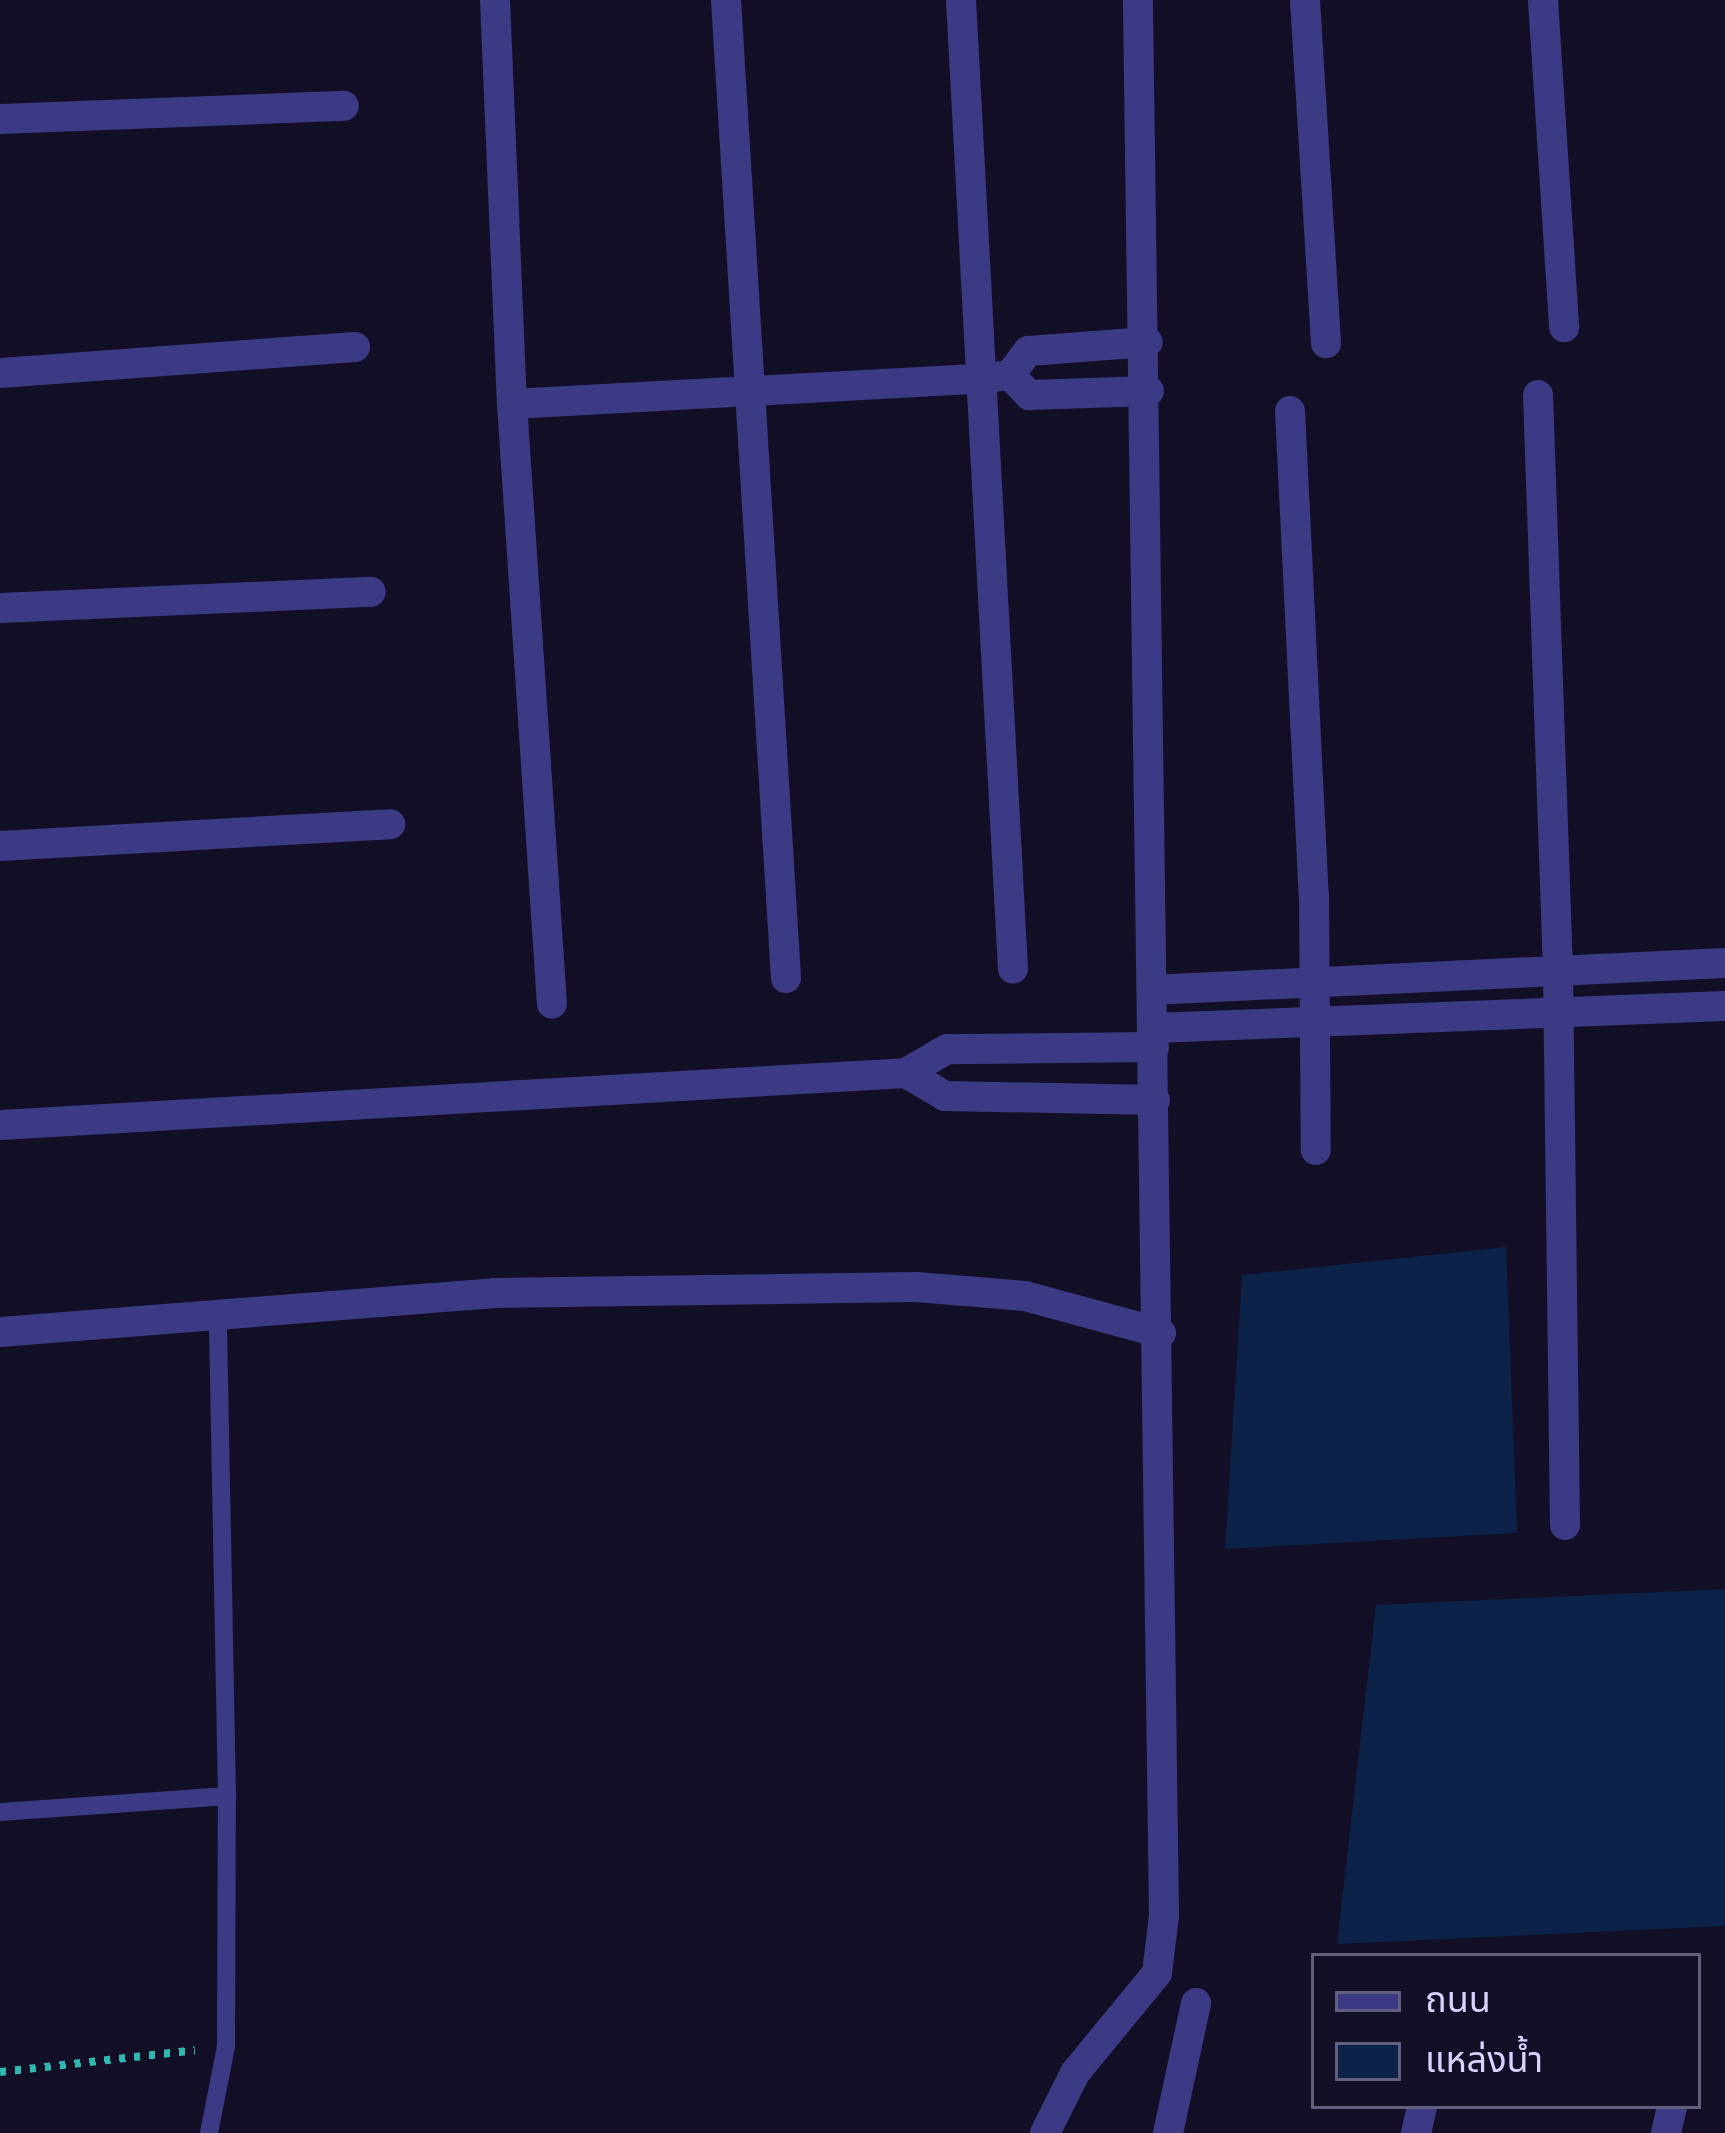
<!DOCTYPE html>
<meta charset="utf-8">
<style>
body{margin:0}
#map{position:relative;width:1725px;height:2133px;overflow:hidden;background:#130f26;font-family:Karla,"Noto Sans Thai",sans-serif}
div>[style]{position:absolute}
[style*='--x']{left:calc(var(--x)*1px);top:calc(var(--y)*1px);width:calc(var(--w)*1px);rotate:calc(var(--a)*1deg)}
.water>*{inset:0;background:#0c2248}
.path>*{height:8px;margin-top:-4px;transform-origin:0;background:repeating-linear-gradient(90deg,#2fb8b0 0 6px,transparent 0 15px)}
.service>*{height:18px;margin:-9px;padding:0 9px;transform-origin:9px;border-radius:9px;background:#3d3a85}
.minor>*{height:30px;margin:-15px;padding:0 15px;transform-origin:15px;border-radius:15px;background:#3d3a85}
span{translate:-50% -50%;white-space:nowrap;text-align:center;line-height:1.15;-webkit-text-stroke:12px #130f26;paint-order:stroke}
.legend{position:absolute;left:1311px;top:1953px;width:390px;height:156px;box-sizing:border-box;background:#130f26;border:3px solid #625e7d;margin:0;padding:15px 21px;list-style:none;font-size:36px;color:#d9d4ff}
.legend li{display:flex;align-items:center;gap:24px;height:60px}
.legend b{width:60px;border:3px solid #625e7d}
</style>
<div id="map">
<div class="water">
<div style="clip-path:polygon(1506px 1247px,1517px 1533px,1225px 1549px,1242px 1275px)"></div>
<div style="clip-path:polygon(1725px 1589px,1725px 1926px,1337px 1944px,1376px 1605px)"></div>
</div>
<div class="path">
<div style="--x:0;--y:2072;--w:196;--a:-6.4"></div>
</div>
<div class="service">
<div style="--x:0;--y:1812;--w:228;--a:-4"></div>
<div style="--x:227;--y:1796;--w:477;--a:-91.1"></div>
<div style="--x:209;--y:2133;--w:89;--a:-78.9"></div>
<div style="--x:226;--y:2046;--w:250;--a:-89.8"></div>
</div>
<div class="minor">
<div style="--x:495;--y:0;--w:404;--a:87.6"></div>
<div style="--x:512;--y:404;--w:601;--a:86.19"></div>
<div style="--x:726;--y:0;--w:980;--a:86.49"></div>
<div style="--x:961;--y:0;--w:970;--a:86.93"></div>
<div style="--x:1305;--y:0;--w:344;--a:86.5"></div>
<div style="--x:1543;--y:0;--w:328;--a:86.3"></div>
<div style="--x:0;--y:119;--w:344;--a:-2.2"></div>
<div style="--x:0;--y:373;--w:356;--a:-4.2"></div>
<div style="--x:1010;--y:375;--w:28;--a:46"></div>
<div style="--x:1029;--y:395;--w:120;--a:-1.9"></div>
<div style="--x:1538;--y:395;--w:575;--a:88.01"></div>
<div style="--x:1558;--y:970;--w:555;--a:89.28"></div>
<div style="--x:512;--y:404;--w:469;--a:-3.1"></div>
<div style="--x:980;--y:379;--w:30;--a:-8"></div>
<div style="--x:1010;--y:375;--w:30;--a:-53"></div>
<div style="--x:1028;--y:351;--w:120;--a:-4.3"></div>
<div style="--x:1290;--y:411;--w:485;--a:87.2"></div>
<div style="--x:1314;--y:895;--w:255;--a:89.6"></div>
<div style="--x:0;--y:608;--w:371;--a:-2.5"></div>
<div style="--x:0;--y:846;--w:391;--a:-3.2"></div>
<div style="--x:1152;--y:990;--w:574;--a:-2.7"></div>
<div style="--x:1154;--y:1028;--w:571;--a:-2.21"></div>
<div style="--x:1154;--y:1047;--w:207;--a:179.4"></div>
<div style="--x:947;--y:1049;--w:48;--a:149.7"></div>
<div style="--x:906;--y:1073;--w:45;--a:30.5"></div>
<div style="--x:945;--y:1096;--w:210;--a:1.1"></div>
<div style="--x:0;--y:1125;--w:907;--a:-3.28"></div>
<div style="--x:0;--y:1332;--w:496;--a:-4.5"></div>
<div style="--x:494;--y:1293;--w:422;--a:-0.8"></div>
<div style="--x:916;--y:1287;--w:109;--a:4.7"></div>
<div style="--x:1025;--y:1296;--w:141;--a:15.2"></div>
<div style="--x:1045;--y:2133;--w:67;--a:-63.4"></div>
<div style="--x:1075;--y:2073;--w:129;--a:-50.6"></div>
<div style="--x:1157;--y:1973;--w:57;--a:-83"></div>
<div style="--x:1164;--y:1916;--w:1916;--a:-90.78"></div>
<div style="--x:1168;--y:2133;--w:133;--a:-77.8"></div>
<div style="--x:1416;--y:2133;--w:28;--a:-77"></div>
<div style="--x:1666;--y:2133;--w:28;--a:-77"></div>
</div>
<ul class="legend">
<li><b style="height:15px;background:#3d3a85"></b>ถนน</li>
<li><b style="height:33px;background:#0c2248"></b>แหล่งน้ำ</li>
</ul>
</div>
